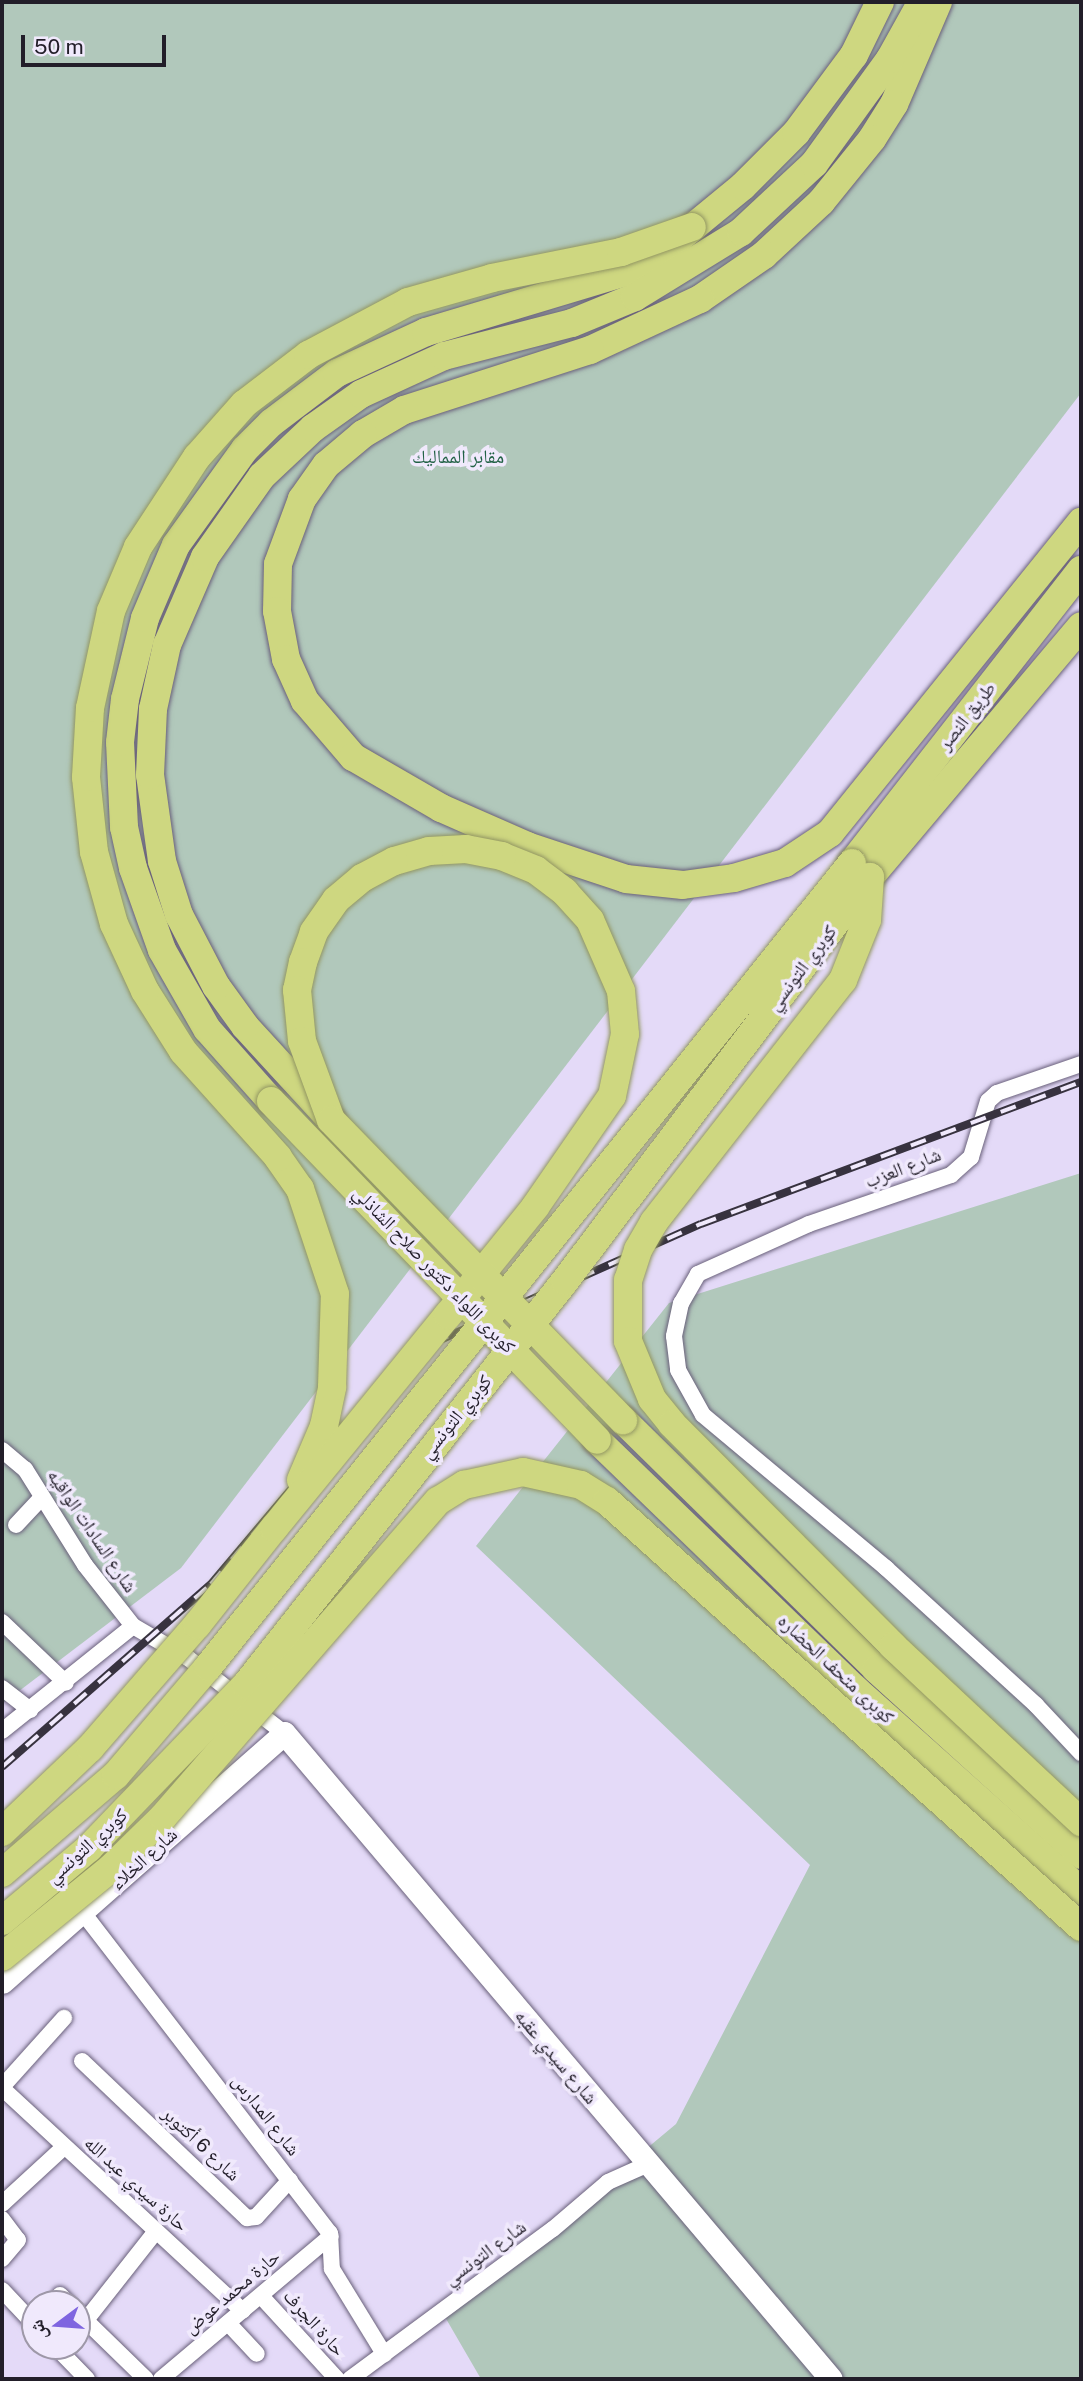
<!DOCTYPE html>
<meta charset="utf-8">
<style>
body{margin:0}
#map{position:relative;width:1083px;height:2381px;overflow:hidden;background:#e4daf8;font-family:"Public Sans","Noto Naskh Arabic",sans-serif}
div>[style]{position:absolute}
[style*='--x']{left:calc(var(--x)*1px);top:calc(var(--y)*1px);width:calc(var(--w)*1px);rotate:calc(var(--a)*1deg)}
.green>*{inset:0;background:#b1c8bb}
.roads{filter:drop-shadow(0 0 2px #69607a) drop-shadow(0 0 2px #69607a)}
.street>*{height:16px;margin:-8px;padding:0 8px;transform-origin:8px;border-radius:8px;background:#fff}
.secondary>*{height:23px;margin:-11.5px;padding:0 11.5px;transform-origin:11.5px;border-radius:11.5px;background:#fff}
.highway>*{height:28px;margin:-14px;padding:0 14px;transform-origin:14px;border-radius:14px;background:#ced780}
.rail>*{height:8px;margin-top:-4px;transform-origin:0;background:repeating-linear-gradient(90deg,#f0e9fc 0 16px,#37323f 0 32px);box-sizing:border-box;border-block:2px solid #37323f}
.bridges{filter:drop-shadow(0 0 2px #929662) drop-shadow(0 0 2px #929662)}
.highway-bridge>*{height:28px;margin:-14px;padding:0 14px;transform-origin:14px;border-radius:14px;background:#ced780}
span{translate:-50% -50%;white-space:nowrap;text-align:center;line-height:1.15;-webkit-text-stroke:7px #f0e9fc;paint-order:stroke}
.park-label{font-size:19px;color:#216145}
.street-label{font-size:19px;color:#221e29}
.frame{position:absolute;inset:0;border:4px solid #221e29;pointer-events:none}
.north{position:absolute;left:21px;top:2290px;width:70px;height:70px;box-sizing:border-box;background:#f0e9fc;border:2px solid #9e98a8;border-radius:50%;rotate:254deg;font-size:19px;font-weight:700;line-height:28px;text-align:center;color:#221e29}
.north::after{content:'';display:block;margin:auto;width:24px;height:32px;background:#7f65e0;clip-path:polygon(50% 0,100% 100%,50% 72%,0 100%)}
.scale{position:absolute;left:21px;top:35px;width:145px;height:32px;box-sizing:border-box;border:4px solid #221e29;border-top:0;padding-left:9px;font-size:21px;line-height:24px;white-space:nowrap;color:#221e29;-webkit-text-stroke:5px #f0e9fc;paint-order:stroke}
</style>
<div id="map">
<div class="green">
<div style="clip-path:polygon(2px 2px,1081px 2px,1081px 393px,181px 1568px,2px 1704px)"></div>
<div style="clip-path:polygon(1081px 1173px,1081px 2379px,481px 2379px,445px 2317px,676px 2124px,810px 1865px,476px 1546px,669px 1303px)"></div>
</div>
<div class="roads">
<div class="street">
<div style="--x:1081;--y:1064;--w:89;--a:161"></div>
<div style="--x:997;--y:1093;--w:12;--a:138"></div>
<div style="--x:988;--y:1101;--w:59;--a:106.9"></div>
<div style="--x:971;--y:1157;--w:27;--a:138"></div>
<div style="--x:951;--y:1175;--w:150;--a:161"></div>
<div style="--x:809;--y:1224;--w:122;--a:155.8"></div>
<div style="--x:698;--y:1274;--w:34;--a:120"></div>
<div style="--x:681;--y:1303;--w:34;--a:102"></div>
<div style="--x:674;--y:1336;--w:34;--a:83"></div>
<div style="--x:678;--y:1370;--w:51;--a:60.9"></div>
<div style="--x:703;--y:1415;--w:239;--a:39.9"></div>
<div style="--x:886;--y:1568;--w:203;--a:42.4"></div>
<div style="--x:1036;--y:1705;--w:66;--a:46.8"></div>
<div style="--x:2;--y:1450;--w:30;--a:40"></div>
<div style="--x:25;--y:1469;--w:113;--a:58"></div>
<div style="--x:85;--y:1565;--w:78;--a:51.8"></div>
<div style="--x:133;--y:1626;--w:64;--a:30.2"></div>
<div style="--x:188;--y:1658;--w:122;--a:38"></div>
<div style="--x:16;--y:1525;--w:38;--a:-47"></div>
<div style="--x:2;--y:1622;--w:88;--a:43.6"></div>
<div style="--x:2;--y:1688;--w:36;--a:38"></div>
<div style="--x:2;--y:1731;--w:168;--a:-38.7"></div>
<div style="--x:84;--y:1914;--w:403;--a:52.4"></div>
<div style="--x:330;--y:2233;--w:36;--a:87"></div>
<div style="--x:332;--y:2269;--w:100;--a:58.5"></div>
<div style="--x:82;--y:2061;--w:228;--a:43.6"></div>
<div style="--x:247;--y:2218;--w:9;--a:-6"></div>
<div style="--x:256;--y:2217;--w:50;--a:-47.4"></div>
<div style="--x:2;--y:2087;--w:93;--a:-48.1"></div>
<div style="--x:2;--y:2088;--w:328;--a:42.8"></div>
<div style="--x:2;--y:2204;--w:84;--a:-42.6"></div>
<div style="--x:2;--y:2219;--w:26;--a:53"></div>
<div style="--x:18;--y:2240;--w:25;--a:130"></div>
<div style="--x:2;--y:2290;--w:48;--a:46.7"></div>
<div style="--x:60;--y:2295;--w:13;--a:45"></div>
<div style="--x:261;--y:2296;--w:113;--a:47.5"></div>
<div style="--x:77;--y:2312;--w:96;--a:44.2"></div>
<div style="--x:86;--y:2320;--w:113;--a:-51.8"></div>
<div style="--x:228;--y:2323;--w:42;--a:46.9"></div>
<div style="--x:55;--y:2346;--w:46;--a:45.9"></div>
<div style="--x:161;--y:2379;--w:222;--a:-40.1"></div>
<div style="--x:350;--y:2379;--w:252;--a:-36.5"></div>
<div style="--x:553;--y:2229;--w:72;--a:-40.5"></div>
<div style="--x:608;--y:2182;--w:42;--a:-24.1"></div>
</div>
<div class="secondary">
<div style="--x:2;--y:1982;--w:376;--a:-41.4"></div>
<div style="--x:284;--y:1733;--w:846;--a:49.74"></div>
</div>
<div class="highway">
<div style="--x:938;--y:2;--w:111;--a:113.3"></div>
<div style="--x:894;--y:104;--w:41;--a:122.2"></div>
<div style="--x:872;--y:139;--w:81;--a:129"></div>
<div style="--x:821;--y:202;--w:78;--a:137.1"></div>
<div style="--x:764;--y:255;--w:78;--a:145.5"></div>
<div style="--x:700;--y:299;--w:121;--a:155.1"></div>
<div style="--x:590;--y:350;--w:195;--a:162.1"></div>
<div style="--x:404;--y:410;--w:48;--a:149.7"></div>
<div style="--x:363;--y:434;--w:48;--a:140"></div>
<div style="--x:326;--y:465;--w:42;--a:125.2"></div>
<div style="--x:302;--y:499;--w:69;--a:110.3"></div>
<div style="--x:278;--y:564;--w:47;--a:91.2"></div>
<div style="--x:277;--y:611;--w:49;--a:79.4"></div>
<div style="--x:286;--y:659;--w:46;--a:65.7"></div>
<div style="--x:305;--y:701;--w:74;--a:49.4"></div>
<div style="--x:353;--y:757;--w:102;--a:30.1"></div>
<div style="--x:441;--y:808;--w:94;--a:23.8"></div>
<div style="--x:527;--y:846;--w:104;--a:18.4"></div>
<div style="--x:626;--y:879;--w:57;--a:6"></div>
<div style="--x:683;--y:885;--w:51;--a:-7.8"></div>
<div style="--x:734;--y:878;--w:53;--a:-16.4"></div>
<div style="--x:785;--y:863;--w:54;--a:-33.7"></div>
<div style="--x:830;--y:833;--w:400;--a:-51.1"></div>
<div style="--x:852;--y:863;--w:372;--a:-52"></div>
<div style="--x:870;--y:877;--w:328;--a:-49.9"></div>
<div style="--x:271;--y:1101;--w:96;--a:-131.6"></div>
<div style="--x:207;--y:1029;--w:91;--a:-119.7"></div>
<div style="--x:162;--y:950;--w:87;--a:-109.5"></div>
<div style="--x:133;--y:868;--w:42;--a:-102.4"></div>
<div style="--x:124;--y:827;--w:85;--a:-92.7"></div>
<div style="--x:120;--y:742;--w:43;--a:-83.4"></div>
<div style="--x:125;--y:699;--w:83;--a:-76.1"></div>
<div style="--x:145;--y:618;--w:79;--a:-67"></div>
<div style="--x:176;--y:545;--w:118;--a:-54.3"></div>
<div style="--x:245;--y:449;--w:37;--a:-45"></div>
<div style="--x:271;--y:423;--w:83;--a:-37.1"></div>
<div style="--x:337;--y:373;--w:98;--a:-24.7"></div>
<div style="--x:426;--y:332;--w:209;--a:-16.7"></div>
<div style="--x:626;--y:272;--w:51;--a:-30.6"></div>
<div style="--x:670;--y:246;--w:94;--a:-39.4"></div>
<div style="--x:743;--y:186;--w:75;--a:-45"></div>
<div style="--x:796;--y:133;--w:97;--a:-53.4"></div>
<div style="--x:854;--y:55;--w:59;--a:-63.9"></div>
<div style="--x:331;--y:1120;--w:127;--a:-132.5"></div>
<div style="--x:245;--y:1026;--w:49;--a:-125.9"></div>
<div style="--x:216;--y:986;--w:80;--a:-117.5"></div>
<div style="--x:179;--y:915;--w:57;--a:-107.5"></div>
<div style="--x:162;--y:861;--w:87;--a:-97.9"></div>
<div style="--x:150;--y:775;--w:66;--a:-87.4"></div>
<div style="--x:153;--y:709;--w:66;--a:-77.7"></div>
<div style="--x:167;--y:645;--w:96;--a:-66.6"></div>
<div style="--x:205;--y:557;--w:99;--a:-54.9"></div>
<div style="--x:262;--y:476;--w:70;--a:-43.3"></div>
<div style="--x:313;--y:428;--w:59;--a:-35.3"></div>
<div style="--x:361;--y:394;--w:91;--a:-24.6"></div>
<div style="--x:444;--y:356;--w:132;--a:-14.5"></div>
<div style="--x:572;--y:323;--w:68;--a:-22.4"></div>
<div style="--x:635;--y:297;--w:124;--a:-31.5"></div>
<div style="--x:741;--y:232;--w:100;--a:-43"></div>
<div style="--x:814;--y:164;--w:130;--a:-54.1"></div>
<div style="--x:890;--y:59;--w:62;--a:-60.9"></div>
<div style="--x:623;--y:1420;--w:355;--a:44.5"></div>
<div style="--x:876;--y:1669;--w:277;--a:42.2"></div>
<div style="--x:597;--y:1440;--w:359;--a:44"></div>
<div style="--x:855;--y:1689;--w:303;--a:41.8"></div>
</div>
</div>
<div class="rail">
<div style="--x:2;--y:1767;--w:278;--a:-41.2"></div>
<div style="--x:211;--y:1584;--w:299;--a:-49.8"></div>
<div style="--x:404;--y:1356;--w:325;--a:-24"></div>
<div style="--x:701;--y:1224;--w:406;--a:-20.5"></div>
</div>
<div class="bridges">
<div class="highway-bridge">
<div style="--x:870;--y:877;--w:43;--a:94"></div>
<div style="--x:867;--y:920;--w:65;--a:111.8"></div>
<div style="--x:843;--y:980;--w:307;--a:128"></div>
<div style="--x:654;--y:1222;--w:32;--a:120"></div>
<div style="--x:638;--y:1250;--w:32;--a:108"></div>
<div style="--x:628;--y:1280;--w:61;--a:90"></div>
<div style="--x:628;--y:1341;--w:63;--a:67.5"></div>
<div style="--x:652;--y:1399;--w:32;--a:51"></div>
<div style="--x:672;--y:1424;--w:313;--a:45.1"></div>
<div style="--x:893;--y:1646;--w:258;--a:43.1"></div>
<div style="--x:271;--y:1101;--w:470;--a:46.1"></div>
<div style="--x:301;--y:1480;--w:59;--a:-66.9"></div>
<div style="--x:324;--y:1426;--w:40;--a:-78"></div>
<div style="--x:332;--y:1387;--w:93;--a:-88.2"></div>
<div style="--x:335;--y:1294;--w:111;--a:-108.4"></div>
<div style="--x:300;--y:1189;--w:39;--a:-125"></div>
<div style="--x:278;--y:1157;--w:142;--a:-131.9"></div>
<div style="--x:183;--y:1051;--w:71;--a:-122.3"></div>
<div style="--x:145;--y:991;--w:74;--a:-114.8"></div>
<div style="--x:114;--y:924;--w:75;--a:-105.5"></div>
<div style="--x:94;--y:852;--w:75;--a:-96.1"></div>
<div style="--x:86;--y:777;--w:69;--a:-86.7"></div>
<div style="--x:90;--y:708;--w:99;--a:-77.8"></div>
<div style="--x:111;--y:611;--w:69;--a:-67.1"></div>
<div style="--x:138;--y:547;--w:108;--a:-56.8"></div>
<div style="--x:197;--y:457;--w:71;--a:-48.4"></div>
<div style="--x:244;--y:404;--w:81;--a:-37.4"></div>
<div style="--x:308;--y:355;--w:113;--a:-27.9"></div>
<div style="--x:408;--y:302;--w:87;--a:-15.9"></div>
<div style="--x:492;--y:278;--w:132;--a:-11.4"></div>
<div style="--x:621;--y:252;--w:75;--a:-19.4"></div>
<div style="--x:2;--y:1832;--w:122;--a:-43.7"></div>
<div style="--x:90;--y:1748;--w:163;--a:-49"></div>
<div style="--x:197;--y:1625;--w:124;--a:-51.6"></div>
<div style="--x:274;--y:1528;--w:275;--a:-50.8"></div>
<div style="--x:448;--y:1315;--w:139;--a:-51.1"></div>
<div style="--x:535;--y:1207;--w:135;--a:-55.3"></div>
<div style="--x:612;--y:1096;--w:63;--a:-78.2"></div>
<div style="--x:625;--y:1034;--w:43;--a:-95.3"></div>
<div style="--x:621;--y:991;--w:77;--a:-113.6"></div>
<div style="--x:590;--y:920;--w:38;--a:-132"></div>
<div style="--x:565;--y:892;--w:36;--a:-143"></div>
<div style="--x:536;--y:870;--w:37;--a:-158"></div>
<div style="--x:502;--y:856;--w:37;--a:-169"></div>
<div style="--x:466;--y:849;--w:37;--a:177"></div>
<div style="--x:429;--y:851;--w:36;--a:164"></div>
<div style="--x:394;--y:861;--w:36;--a:152"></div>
<div style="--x:362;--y:878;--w:34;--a:140"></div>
<div style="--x:336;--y:900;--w:39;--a:125"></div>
<div style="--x:314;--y:932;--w:32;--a:110"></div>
<div style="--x:303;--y:962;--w:29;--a:102"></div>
<div style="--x:297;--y:990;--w:51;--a:84.4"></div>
<div style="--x:302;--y:1041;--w:84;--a:69.8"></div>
<div style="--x:331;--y:1120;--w:419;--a:45.8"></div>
<div style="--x:2;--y:1873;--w:150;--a:-40.7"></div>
<div style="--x:116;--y:1775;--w:142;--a:-49.6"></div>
<div style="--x:208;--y:1667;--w:1030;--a:-51.31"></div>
<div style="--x:2;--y:1921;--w:114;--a:-40"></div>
<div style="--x:89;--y:1848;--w:226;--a:-46.1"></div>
<div style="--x:246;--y:1685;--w:515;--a:-51.71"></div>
<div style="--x:565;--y:1281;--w:506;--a:-52.95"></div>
<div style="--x:2;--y:1957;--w:141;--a:-39.2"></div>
<div style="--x:111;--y:1868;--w:73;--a:-44.4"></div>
<div style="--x:163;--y:1817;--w:419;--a:-49"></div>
<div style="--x:438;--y:1501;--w:31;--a:-32"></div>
<div style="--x:464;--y:1485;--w:60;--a:-12.4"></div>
<div style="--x:523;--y:1472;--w:59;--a:12.6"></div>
<div style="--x:581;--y:1485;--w:31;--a:32"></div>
<div style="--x:607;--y:1501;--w:637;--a:41.95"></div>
</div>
</div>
<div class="park-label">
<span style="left:458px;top:457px">مقابر المماليك</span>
</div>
<div class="street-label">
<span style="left:967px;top:716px;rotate:-52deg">طريق النصر</span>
<span style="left:802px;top:968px;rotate:-53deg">كوبري التونسي</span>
<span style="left:903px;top:1168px;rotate:-21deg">شارع العزب</span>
<span style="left:434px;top:1270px;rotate:46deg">كوبرى اللواء دكتور صلاح الشاذلي</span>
<span style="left:456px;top:1417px;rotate:-51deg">كوبري التونسي</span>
<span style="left:92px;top:1531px;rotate:56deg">شارع السادات الواقيه</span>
<span style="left:836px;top:1669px;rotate:43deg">كوبرى متحف الحضاره</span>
<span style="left:87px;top:1846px;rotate:-42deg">كوبري التونسي</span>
<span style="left:144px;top:1859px;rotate:-42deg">شارع الخلاء</span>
<span style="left:556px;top:2057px;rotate:50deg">شارع سيدي عقبه</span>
<span style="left:266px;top:2115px;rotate:52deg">شارع المدارس</span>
<span style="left:201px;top:2144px;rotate:43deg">شارع 6 أكتوبر</span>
<span style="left:136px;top:2184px;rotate:42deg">حارة سيدي عبد الله</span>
<span style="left:485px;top:2253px;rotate:-36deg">شارع التونسي</span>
<span style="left:232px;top:2292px;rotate:-40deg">حارة محمد عوض</span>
<span style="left:314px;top:2323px;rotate:48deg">حارة الجرف</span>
</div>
<div class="frame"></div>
<div class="north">ش</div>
<div class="scale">50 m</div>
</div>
